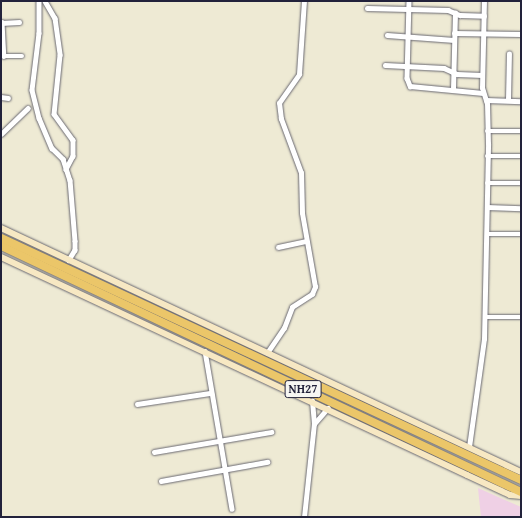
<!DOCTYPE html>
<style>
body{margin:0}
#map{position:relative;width:522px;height:518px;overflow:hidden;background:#eeead4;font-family:"Gentium Book Plus",serif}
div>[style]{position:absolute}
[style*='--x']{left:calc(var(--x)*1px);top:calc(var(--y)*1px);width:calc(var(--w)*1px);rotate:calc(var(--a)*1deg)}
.built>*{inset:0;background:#efd0e5}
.roads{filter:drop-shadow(0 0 1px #696871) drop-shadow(0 0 1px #696871)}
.street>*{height:4.5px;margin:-2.25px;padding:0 2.25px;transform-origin:2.25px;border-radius:2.25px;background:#fff}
.secondary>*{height:6px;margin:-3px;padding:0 3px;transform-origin:3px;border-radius:3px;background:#f7e8c3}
.highway>*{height:8px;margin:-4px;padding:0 4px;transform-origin:4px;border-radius:4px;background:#ebc669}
span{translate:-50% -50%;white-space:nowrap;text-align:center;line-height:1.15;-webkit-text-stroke:4px #f6f6f2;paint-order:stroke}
.shield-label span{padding:1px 3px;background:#f6f6f2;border:1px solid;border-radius:3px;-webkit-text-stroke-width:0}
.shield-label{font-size:12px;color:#22223b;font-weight:700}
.frame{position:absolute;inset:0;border:2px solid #22223b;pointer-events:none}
</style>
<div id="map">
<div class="built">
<div style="clip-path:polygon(478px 488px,521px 507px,521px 517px,481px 517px)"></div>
</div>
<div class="roads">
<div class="street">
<div style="--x:39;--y:1;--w:32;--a:90"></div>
<div style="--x:39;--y:33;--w:57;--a:97"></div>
<div style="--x:32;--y:90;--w:29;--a:76"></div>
<div style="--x:39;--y:118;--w:33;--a:67"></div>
<div style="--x:52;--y:148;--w:16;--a:45"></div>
<div style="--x:63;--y:159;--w:22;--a:72"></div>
<div style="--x:70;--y:180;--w:61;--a:85.3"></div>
<div style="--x:75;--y:241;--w:9;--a:90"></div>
<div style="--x:75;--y:250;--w:12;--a:121"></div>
<div style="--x:45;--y:1;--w:20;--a:60"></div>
<div style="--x:55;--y:18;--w:37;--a:82"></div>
<div style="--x:60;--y:55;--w:59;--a:95.8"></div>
<div style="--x:54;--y:114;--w:32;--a:54"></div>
<div style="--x:73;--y:140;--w:16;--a:90"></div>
<div style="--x:73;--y:156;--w:15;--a:118"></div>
<div style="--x:409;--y:1;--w:77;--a:91.5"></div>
<div style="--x:407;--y:78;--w:9;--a:69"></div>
<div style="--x:410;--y:86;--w:73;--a:5.5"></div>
<div style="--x:367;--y:8;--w:81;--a:1.4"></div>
<div style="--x:448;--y:10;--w:13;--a:23"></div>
<div style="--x:460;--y:15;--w:24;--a:2"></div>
<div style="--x:2;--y:22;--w:34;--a:87"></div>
<div style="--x:1;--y:23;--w:18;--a:-3"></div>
<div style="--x:454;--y:33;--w:67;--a:0.9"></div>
<div style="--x:387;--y:35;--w:67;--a:4.3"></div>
<div style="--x:1;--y:56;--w:21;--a:0"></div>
<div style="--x:385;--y:65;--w:59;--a:2.9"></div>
<div style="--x:444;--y:68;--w:14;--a:25"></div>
<div style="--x:457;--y:74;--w:25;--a:2"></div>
<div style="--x:453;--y:89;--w:76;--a:-88.5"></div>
<div style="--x:1;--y:97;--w:7;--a:8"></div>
<div style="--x:486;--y:100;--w:35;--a:2"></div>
<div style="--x:508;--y:100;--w:46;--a:-88.8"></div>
<div style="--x:487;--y:131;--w:34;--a:0"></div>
<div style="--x:1;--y:134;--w:37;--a:-44"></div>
<div style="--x:487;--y:156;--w:34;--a:0"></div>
<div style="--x:487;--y:183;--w:34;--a:0"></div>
<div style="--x:487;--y:207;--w:34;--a:2"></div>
<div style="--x:487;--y:234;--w:34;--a:0"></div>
<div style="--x:278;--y:247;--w:29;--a:-12"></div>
<div style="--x:485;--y:317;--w:36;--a:0"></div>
<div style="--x:205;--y:351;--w:160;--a:80.3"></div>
<div style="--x:267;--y:353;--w:30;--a:-56"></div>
<div style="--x:284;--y:328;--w:22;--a:-69"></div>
<div style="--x:292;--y:307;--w:24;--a:-33"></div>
<div style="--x:312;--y:294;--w:8;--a:-67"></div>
<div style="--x:315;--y:287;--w:75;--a:-100"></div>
<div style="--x:302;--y:213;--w:40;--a:-91.4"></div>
<div style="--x:301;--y:173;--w:58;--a:-110.3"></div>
<div style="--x:281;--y:119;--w:16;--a:-97"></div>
<div style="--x:279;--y:103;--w:35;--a:-55"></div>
<div style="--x:299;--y:74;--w:73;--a:-86.1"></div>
<div style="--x:137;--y:404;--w:75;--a:-8.5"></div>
<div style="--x:314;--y:424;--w:21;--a:-49"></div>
<div style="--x:469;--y:447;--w:109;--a:-82.1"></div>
<div style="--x:484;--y:339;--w:195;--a:-88.8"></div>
<div style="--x:488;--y:144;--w:40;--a:-91.4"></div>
<div style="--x:487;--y:104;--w:17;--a:-107"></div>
<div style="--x:482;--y:88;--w:87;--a:-88.7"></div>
<div style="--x:154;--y:452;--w:119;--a:-9.7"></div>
<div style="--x:161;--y:481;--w:108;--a:-10.2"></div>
<div style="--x:304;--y:517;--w:94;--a:-83.9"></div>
<div style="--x:314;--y:424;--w:23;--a:-95"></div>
</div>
<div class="secondary">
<div style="--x:1;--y:228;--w:574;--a:25.14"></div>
<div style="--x:1;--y:257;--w:514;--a:25.07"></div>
<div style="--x:467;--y:475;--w:47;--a:24.9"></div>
<div style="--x:510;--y:495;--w:11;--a:5"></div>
</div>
<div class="highway">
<div style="--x:1;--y:238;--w:574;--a:24.96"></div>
<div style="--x:1;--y:246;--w:575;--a:25.32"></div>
</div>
</div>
<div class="shield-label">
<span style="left:303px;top:389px">NH27</span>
</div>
<div class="frame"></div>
</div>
